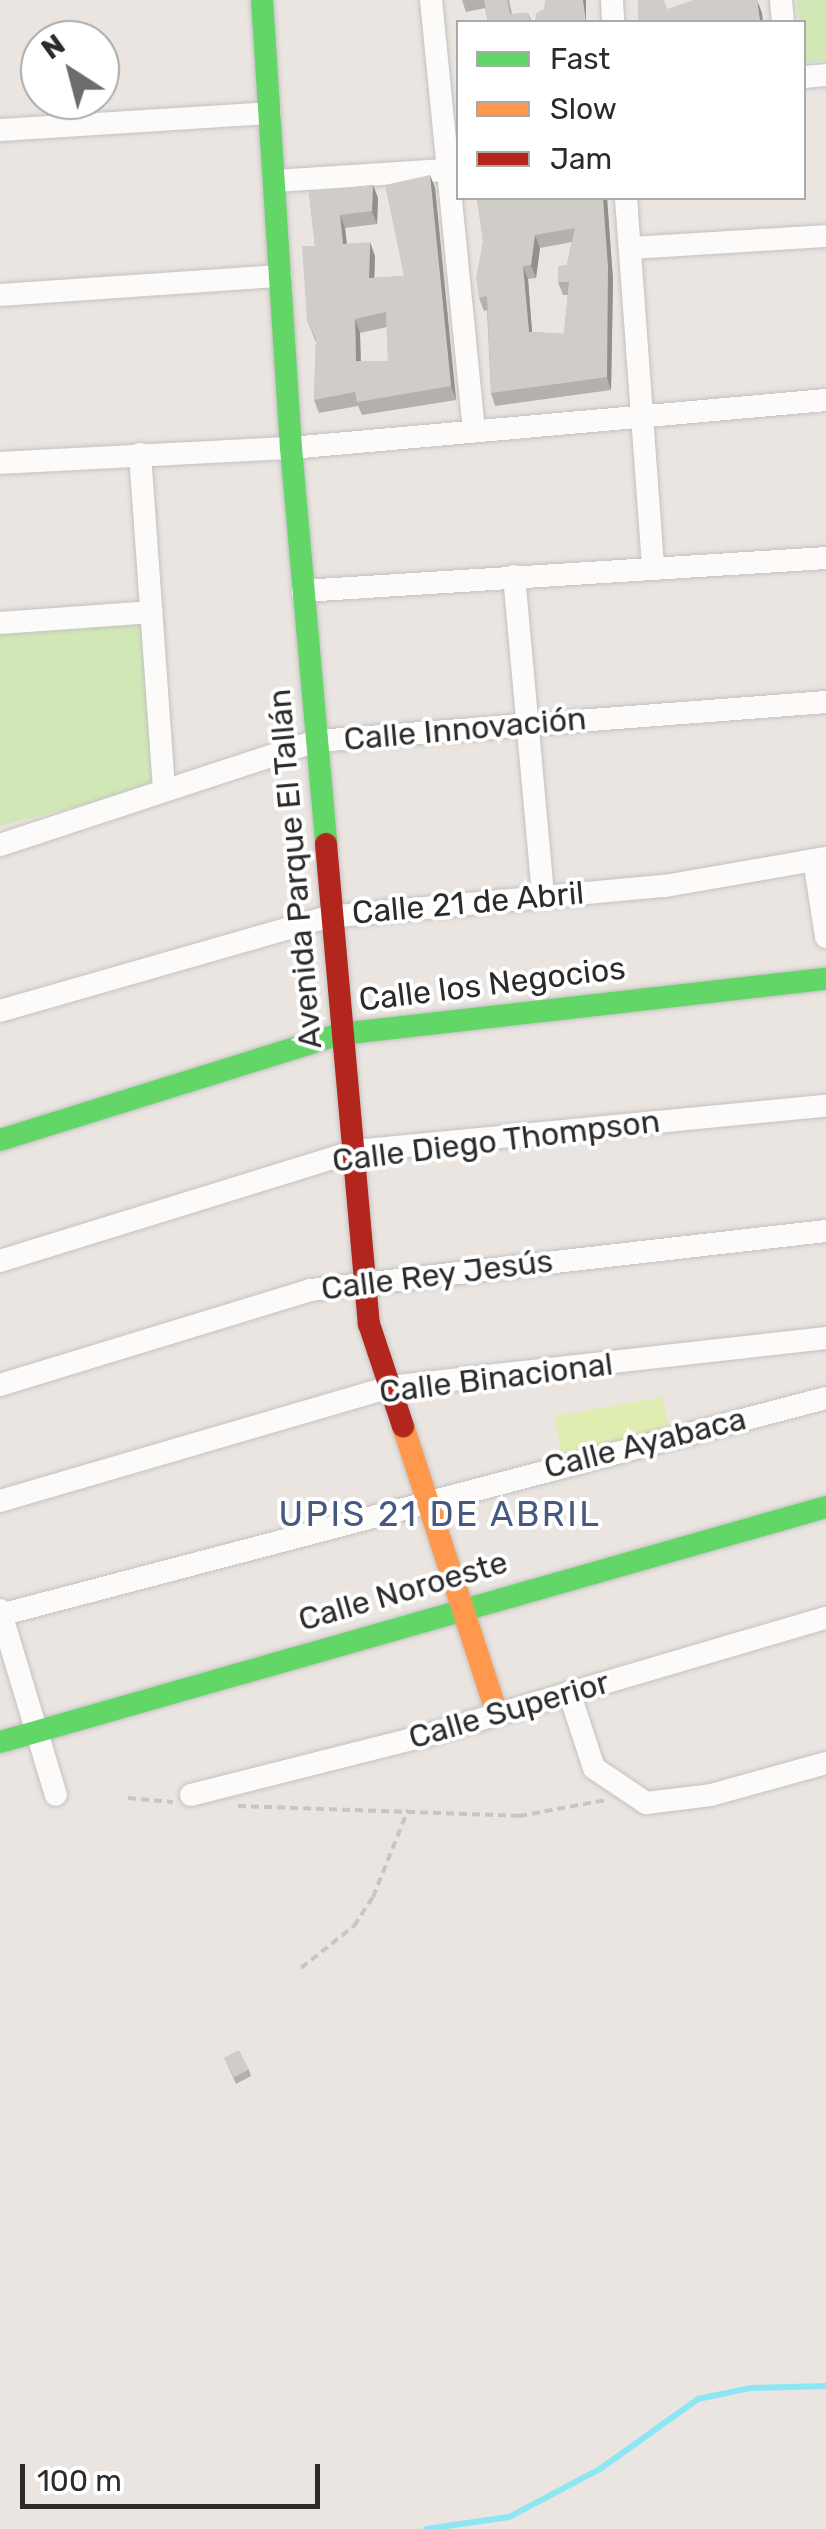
<!DOCTYPE html>
<meta charset="utf-8">
<style>
body{margin:0}
#map{position:relative;width:826px;height:2529px;overflow:hidden;background:#eae5e0;font-family:Rubik,sans-serif}
div>[style]{position:absolute}
[style*='--x']{left:calc(var(--x)*1px);top:calc(var(--y)*1px);width:calc(var(--w)*1px);rotate:calc(var(--a)*1deg)}
.green>*{inset:0;background:#d1e8b6}
.pitch>*{inset:0;background:#dfedb2;transform-origin:0 0}
.stream>*{height:6px;margin:-3px;padding:0 3px;transform-origin:3px;border-radius:3px;background:#8ce7f3}
.path>*{height:4px;margin-top:-2px;transform-origin:0;background:repeating-linear-gradient(90deg,#c6c6c6 0 8px,transparent 0 13px)}
.roads{filter:drop-shadow(0 0 2px #c3c2c2) drop-shadow(0 0 2px #c3c2c2)}
.street>*{height:22px;margin:-11px;padding:0 11px;transform-origin:11px;border-radius:11px;background:#fcfbfa}
.fast>*{height:22px;margin:-11px;padding:0 11px;transform-origin:11px;border-radius:11px;background:#63d668}
.slow>*{height:22px;margin:-11px;padding:0 11px;transform-origin:11px;border-radius:11px;background:#ff974d}
.jam>*{height:22px;margin:-11px;padding:0 11px;transform-origin:11px;border-radius:11px;background:#b3261e}
.wall>*{inset:0;background:#b3b0ad}
.shaded-wall>*{inset:0;background:#92908d;transform-origin:0 0}
.building>*{inset:0;background:#d0cdc9;transform-origin:0 0}
span{translate:-50% -50%;white-space:nowrap;text-align:center;line-height:1.15;-webkit-text-stroke:8px #fff;paint-order:stroke}
.street-label{font-size:32px;color:#2b2b2b}
.neighbourhood-label{font-size:35px;color:#465981;letter-spacing:2.5px}
.legend{position:absolute;left:456px;top:20px;width:350px;height:180px;box-sizing:border-box;background:#fff;border:2px solid #aaa;margin:0;padding:12px 18px;list-style:none;font-size:30px;color:#2b2b2b}
.legend li{display:flex;align-items:center;gap:20px;height:50px}
.legend b{width:50px;border:2px solid #aaa}
.north{position:absolute;left:20px;top:20px;width:100px;height:100px;box-sizing:border-box;background:#fff;border:2px solid #aaa;border-radius:50%;rotate:324deg;font-size:28px;font-weight:700;line-height:40px;text-align:center;color:#2b2b2b}
.north::after{content:'';display:block;margin:auto;width:35px;height:45px;background:#6e6c6a;clip-path:polygon(50% 0,100% 100%,50% 72%,0 100%)}
.scale{position:absolute;left:20px;top:2464px;width:300px;height:45px;box-sizing:border-box;border:5px solid #2b2b2b;border-top:0;padding-left:12px;font-size:30px;line-height:35px;white-space:nowrap;color:#2b2b2b;-webkit-text-stroke:8px #fff;paint-order:stroke}
</style>
<div id="map">
<div class="green">
<div style="clip-path:polygon(796px 0,826px 0,826px 61px,804px 62px)"></div>
<div style="clip-path:polygon(145px 620px,169px 783px,0 826px,0 631px)"></div>
</div>
<div class="pitch">
<div style="left:663px;top:1397px;width:41px;height:110px;rotate:80deg"></div>
</div>
<div class="stream">
<div style="--x:426;--y:2529;--w:84;--a:-8.2"></div>
<div style="--x:509;--y:2517;--w:103;--a:-27.8"></div>
<div style="--x:600;--y:2469;--w:120;--a:-35.5"></div>
<div style="--x:698;--y:2399;--w:53;--a:-11.9"></div>
<div style="--x:750;--y:2388;--w:76;--a:-1.5"></div>
</div>
<div class="path">
<div style="--x:128;--y:1798;--w:45;--a:5.1"></div>
<div style="--x:238;--y:1806;--w:281;--a:2"></div>
<div style="--x:519;--y:1816;--w:88;--a:-10.4"></div>
<div style="--x:301;--y:1968;--w:68;--a:-38.4"></div>
<div style="--x:354;--y:1926;--w:35;--a:-57"></div>
<div style="--x:373;--y:1897;--w:94;--a:-68.1"></div>
</div>
<div class="roads">
<div class="street">
<div style="--x:431;--y:0;--w:433;--a:84.3"></div>
<div style="--x:612;--y:0;--w:22;--a:87"></div>
<div style="--x:781;--y:0;--w:22;--a:85"></div>
<div style="--x:804;--y:77;--w:22;--a:-5"></div>
<div style="--x:0;--y:130;--w:270;--a:-3.6"></div>
<div style="--x:274;--y:181;--w:172;--a:-3.7"></div>
<div style="--x:626;--y:198;--w:370;--a:85.8"></div>
<div style="--x:630;--y:248;--w:196;--a:-3.5"></div>
<div style="--x:0;--y:295;--w:281;--a:-3.9"></div>
<div style="--x:140;--y:454;--w:335;--a:85.9"></div>
<div style="--x:0;--y:463;--w:291;--a:-3"></div>
<div style="--x:291;--y:448;--w:537;--a:-5.13"></div>
<div style="--x:514;--y:576;--w:319;--a:84.8"></div>
<div style="--x:303;--y:591;--w:524;--a:-3.61"></div>
<div style="--x:0;--y:623;--w:152;--a:-4.1"></div>
<div style="--x:0;--y:845;--w:334;--a:-18.2"></div>
<div style="--x:317;--y:741;--w:510;--a:-4.38"></div>
<div style="--x:814;--y:860;--w:78;--a:81.1"></div>
<div style="--x:0;--y:1011;--w:341;--a:-16"></div>
<div style="--x:328;--y:917;--w:338;--a:-5.3"></div>
<div style="--x:665;--y:886;--w:163;--a:-9.9"></div>
<div style="--x:0;--y:1261;--w:372;--a:-17.2"></div>
<div style="--x:355;--y:1151;--w:473;--a:-5.5"></div>
<div style="--x:0;--y:1385;--w:325;--a:-17"></div>
<div style="--x:311;--y:1290;--w:518;--a:-6.54"></div>
<div style="--x:0;--y:1501;--w:405;--a:-16.3"></div>
<div style="--x:389;--y:1387;--w:440;--a:-6.4"></div>
<div style="--x:0;--y:1610;--w:193;--a:73.2"></div>
<div style="--x:0;--y:1615;--w:854;--a:-14.72"></div>
<div style="--x:569;--y:1692;--w:80;--a:71.8"></div>
<div style="--x:594;--y:1768;--w:63;--a:33.9"></div>
<div style="--x:646;--y:1803;--w:65;--a:-7"></div>
<div style="--x:711;--y:1795;--w:119;--a:-15.5"></div>
<div style="--x:191;--y:1795;--w:240;--a:-14.2"></div>
<div style="--x:424;--y:1736;--w:419;--a:-16.4"></div>
</div>
<div class="fast">
<div style="--x:262;--y:0;--w:449;--a:86.3"></div>
<div style="--x:291;--y:448;--w:398;--a:84.9"></div>
<div style="--x:0;--y:1140;--w:357;--a:-17.3"></div>
<div style="--x:341;--y:1034;--w:488;--a:-6.5"></div>
<div style="--x:0;--y:1742;--w:859;--a:-15.88"></div>
</div>
<div class="slow">
<div style="--x:403;--y:1426;--w:302;--a:71.9"></div>
</div>
<div class="jam">
<div style="--x:326;--y:844;--w:482;--a:84.9"></div>
<div style="--x:369;--y:1324;--w:108;--a:71.6"></div>
</div>
</div>
<div class="wall">
<div style="clip-path:polygon(462px 0,509px 0,512px 14px,528px 13px,532px 22px,488px 22px,485px 8px,466px 12px)"></div>
<div style="clip-path:polygon(evenodd,430px 175px,435px 188px,456px 400px,362px 415px,358px 406px,319px 413px,314px 400px,316px 342px,307px 320px,315px 246px,309px 192px,373px 185px,378px 198px,377px 224px,345px 228px,347px 244px,375px 256px,374px 278px,404px 276px,430px 175px,387px 327px,388px 361px,361px 361px,360px 333px,387px 327px)"></div>
<div style="clip-path:polygon(evenodd,477px 198px,607px 198px,613px 280px,611px 390px,495px 406px,491px 393px,487px 310px,484px 311px,479px 298px,483px 241px,477px 198px,572px 242px,567px 265px,558px 282px,563px 295px,568px 295px,564px 334px,532px 332px,528px 279px,536px 278px,540px 248px,572px 242px)"></div>
<div style="clip-path:polygon(224px 2057px,249px 2070px,251px 2076px,236px 2084px)"></div>
</div>
<div class="shaded-wall">
<div style="left:583px;top:0;width:3px;height:22px"></div>
<div style="clip-path:polygon(757px 0,762px 13px,763px 22px,760px 22px)"></div>
<div style="clip-path:polygon(430px 175px,435px 188px,456px 400px,451px 386px)"></div>
<div style="clip-path:polygon(373px 185px,378px 198px,377px 224px,372px 211px)"></div>
<div style="clip-path:polygon(603px 198px,607px 198px,613px 280px,611px 390px,607px 377px)"></div>
<div style="clip-path:polygon(340px 215px,345px 228px,348px 258px,343px 244px)"></div>
<div style="clip-path:polygon(535px 235px,540px 248px,536px 278px,531px 265px)"></div>
<div style="clip-path:polygon(370px 242px,375px 256px,374px 292px,369px 278px)"></div>
<div style="clip-path:polygon(523px 266px,528px 279px,533px 345px,529px 332px)"></div>
<div style="clip-path:polygon(355px 319px,360px 333px,361px 374px,356px 361px)"></div>
</div>
<div class="building">
<div style="clip-path:polygon(484px 0,507px 0,510px 14px,528px 13px,530px 22px,488px 22px)"></div>
<div style="clip-path:polygon(545px 0,583px 0,586px 22px,535px 22px,536px 13px,544px 9px)"></div>
<div style="clip-path:polygon(638px 0,664px 0,667px 9px,694px 0,757px 0,760px 22px,638px 22px)"></div>
<div style="clip-path:polygon(evenodd,430px 175px,451px 386px,357px 402px,355px 392px,314px 400px,316px 339px,307px 320px,302px 246px,315px 246px,309px 192px,373px 185px,372px 211px,340px 215px,343px 244px,370px 242px,369px 278px,404px 276px,385px 185px,430px 175px,386px 312px,388px 361px,356px 361px,355px 319px,386px 312px)"></div>
<div style="clip-path:polygon(evenodd,477px 198px,603px 198px,608px 267px,607px 377px,491px 393px,487px 296px,479px 298px,476px 278px,483px 241px,477px 198px,575px 228px,567px 265px,558px 266px,558px 282px,569px 282px,564px 334px,529px 332px,523px 266px,531px 265px,535px 235px,575px 228px)"></div>
<div style="left:239px;top:2050px;width:22px;height:17px;rotate:63deg"></div>
</div>
<div class="street-label">
<span style="left:465px;top:729px;rotate:-5deg">Calle Innovación</span>
<span style="left:295px;top:869px;rotate:-95deg">Avenida Parque El Tallán</span>
<span style="left:468px;top:903px;rotate:-5deg">Calle 21 de Abril</span>
<span style="left:492px;top:984px;rotate:-7deg">Calle los Negocios</span>
<span style="left:496px;top:1141px;rotate:-7deg">Calle Diego Thompson</span>
<span style="left:437px;top:1275px;rotate:-7deg">Calle Rey Jesús</span>
<span style="left:496px;top:1378px;rotate:-7deg">Calle Binacional</span>
<span style="left:645px;top:1443px;rotate:-14deg">Calle Ayabaca</span>
<span style="left:403px;top:1591px;rotate:-16deg">Calle Noroeste</span>
<span style="left:509px;top:1710px;rotate:-16deg">Calle Superior</span>
</div>
<div class="neighbourhood-label">
<span style="left:440px;top:1514px">UPIS 21 DE ABRIL</span>
</div>
<ul class="legend">
<li><b style="height:12px;background:#63d668"></b>Fast</li>
<li><b style="height:12px;background:#ff974d"></b>Slow</li>
<li><b style="height:12px;background:#b3261e"></b>Jam</li>
</ul>
<div class="north">N</div>
<div class="scale">100 m</div>
</div>
